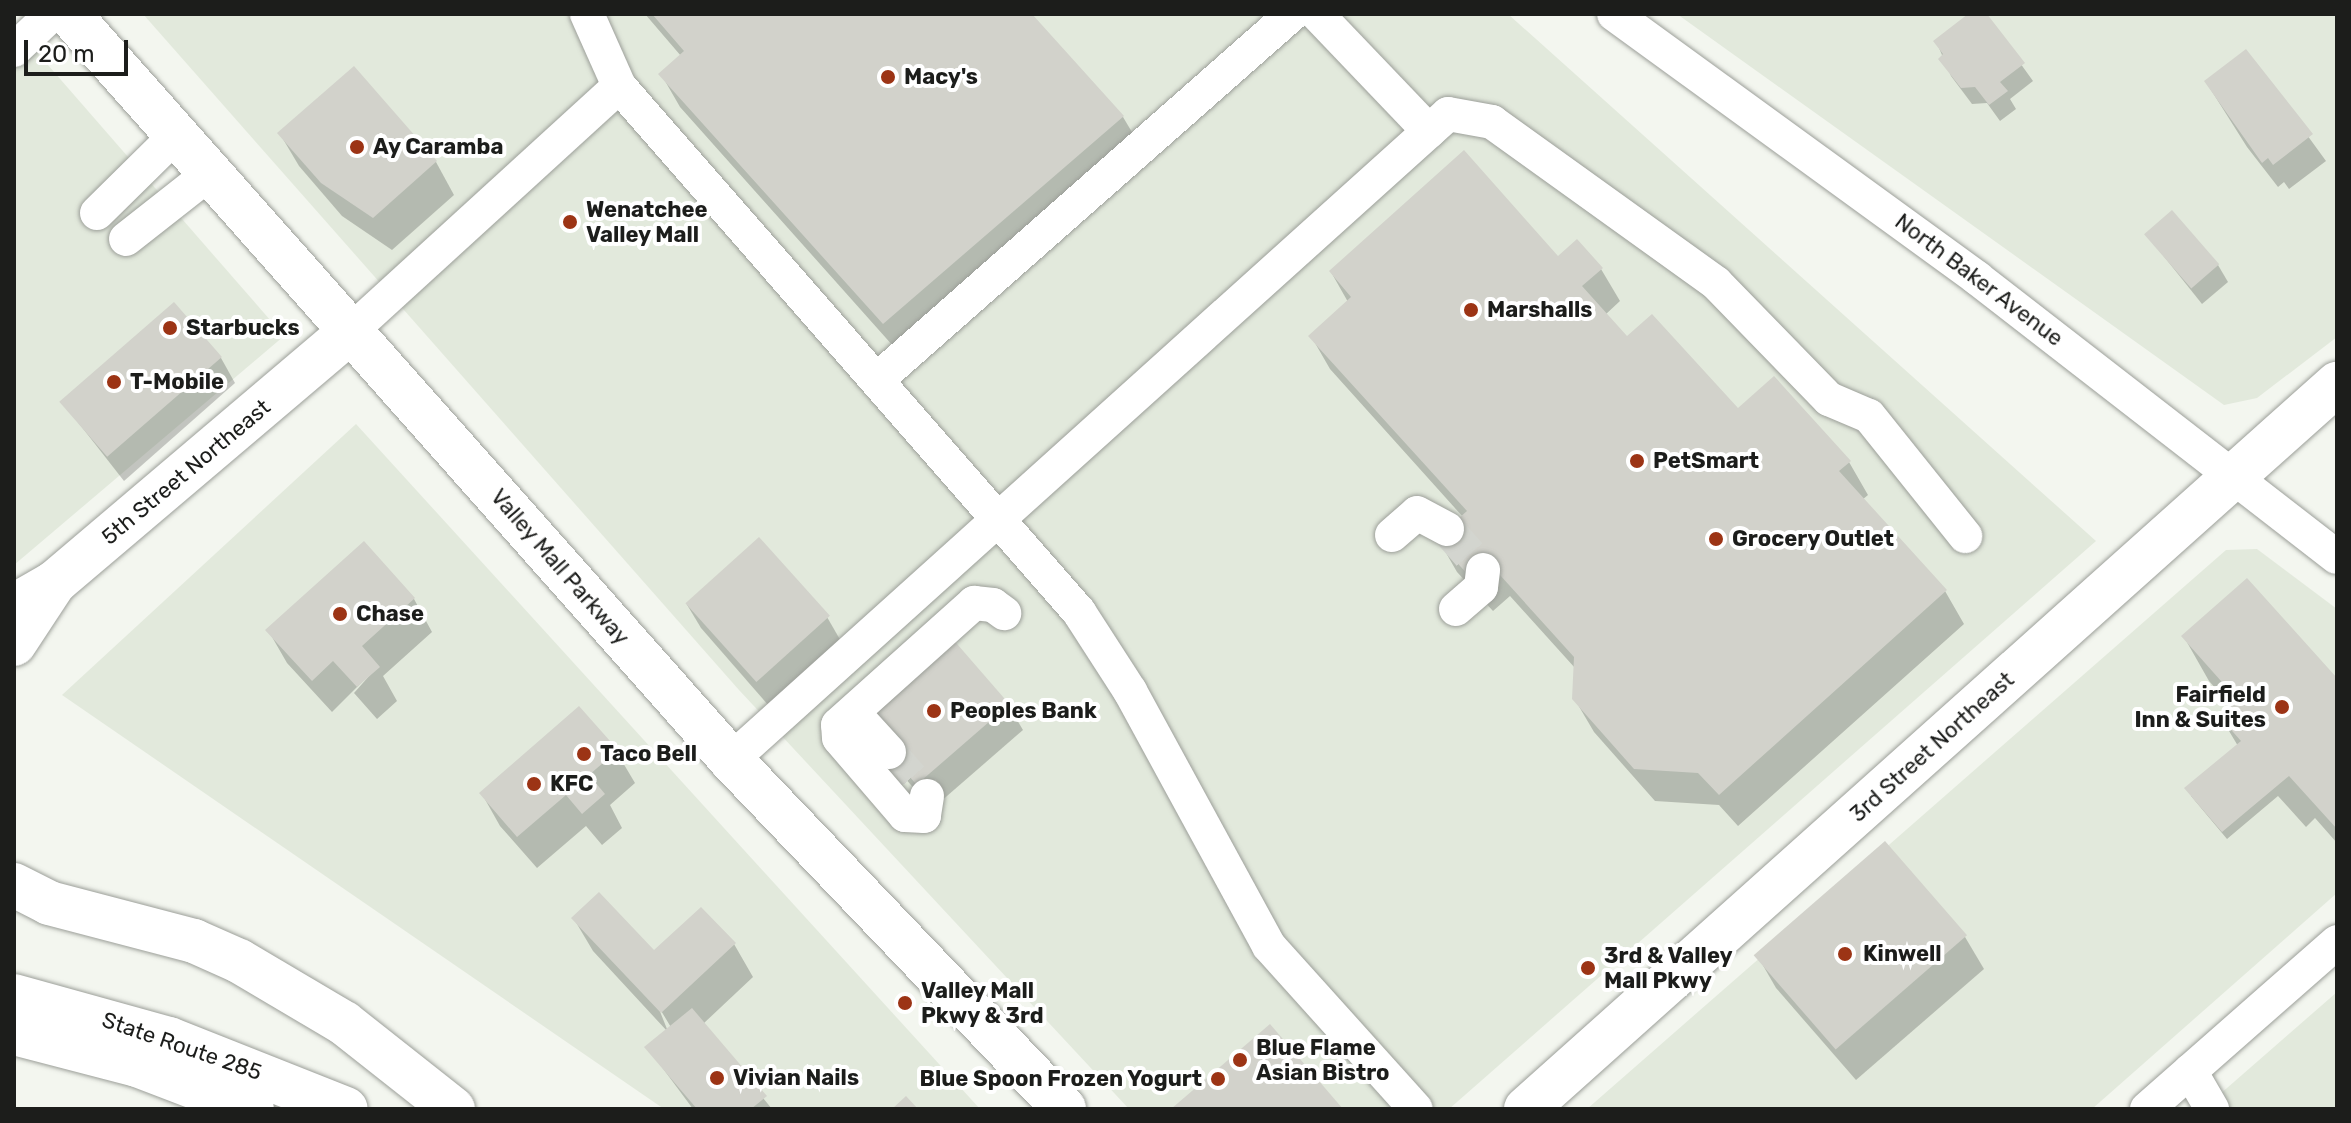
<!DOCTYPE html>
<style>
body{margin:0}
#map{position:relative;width:2351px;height:1123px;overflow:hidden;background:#f3f6ef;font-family:Rubik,sans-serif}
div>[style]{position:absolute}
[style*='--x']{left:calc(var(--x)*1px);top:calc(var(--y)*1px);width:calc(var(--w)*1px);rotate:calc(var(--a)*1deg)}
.built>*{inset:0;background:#e2e9dc}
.shadow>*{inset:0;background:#0003}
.building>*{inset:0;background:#d2d2cb;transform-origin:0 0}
.minor-tunnel>*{height:34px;margin-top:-17px;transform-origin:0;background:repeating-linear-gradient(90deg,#d3d5cf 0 34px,transparent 0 51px)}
.roads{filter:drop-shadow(0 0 2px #9c9f99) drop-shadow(0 0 2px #9c9f99)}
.minor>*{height:34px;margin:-17px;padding:0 17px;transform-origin:17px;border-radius:17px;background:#fff}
.major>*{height:44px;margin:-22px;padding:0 22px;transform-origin:22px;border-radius:22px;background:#fff}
.highway>*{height:44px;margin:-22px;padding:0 22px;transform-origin:22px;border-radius:22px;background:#fff}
.dots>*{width:22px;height:22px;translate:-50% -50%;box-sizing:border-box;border:4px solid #fff;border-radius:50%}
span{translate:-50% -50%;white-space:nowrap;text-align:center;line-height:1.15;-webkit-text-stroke:8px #fff;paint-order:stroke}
.poi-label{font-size:22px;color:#1c1d1b;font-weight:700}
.left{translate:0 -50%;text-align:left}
.right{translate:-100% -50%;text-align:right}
.street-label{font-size:22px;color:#1c1d1b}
.frame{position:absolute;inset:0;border:16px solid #1c1d1b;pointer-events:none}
.scale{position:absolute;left:24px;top:40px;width:104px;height:36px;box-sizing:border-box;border:4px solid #1c1d1b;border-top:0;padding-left:10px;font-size:24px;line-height:28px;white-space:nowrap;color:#1c1d1b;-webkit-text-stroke:6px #fff;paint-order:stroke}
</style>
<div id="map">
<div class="built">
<div style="clip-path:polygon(143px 14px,1508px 14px,2096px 541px,1449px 1109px,1129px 1109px,739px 690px)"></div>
<div style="clip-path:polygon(1677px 14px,2337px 14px,2337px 337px,2257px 398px,2224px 405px)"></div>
<div style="clip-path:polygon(14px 26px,284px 336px,14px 565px)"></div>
<div style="clip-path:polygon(356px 424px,980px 1109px,664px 1109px,62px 695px)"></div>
<div style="clip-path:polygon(2257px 549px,2337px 609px,2337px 893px,2092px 1109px,1587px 1109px,2226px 550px)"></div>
<div style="clip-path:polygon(2337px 992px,2337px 1109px,2203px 1109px)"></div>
</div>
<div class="shadow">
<div style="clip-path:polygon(645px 14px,1029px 14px,1123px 117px,1142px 149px,902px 356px,680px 107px,661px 74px,681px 56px)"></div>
<div style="clip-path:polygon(1971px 14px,1985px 14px,2033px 81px,2010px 99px,2016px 109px,2000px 121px,1987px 103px,1972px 104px,1951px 76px,1936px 41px)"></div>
<div style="clip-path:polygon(2246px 51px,2326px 161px,2289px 189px,2284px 182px,2278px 187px,2247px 147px,2206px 82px)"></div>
<div style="clip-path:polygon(280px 134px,436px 162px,454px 195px,392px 250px,342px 216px,299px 166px)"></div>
<div style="clip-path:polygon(2146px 234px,2218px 265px,2228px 282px,2202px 304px)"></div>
<div style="clip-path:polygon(1558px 258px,1601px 269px,1620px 301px,1605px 315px,1627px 339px,1738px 411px,1849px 462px,1868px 495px,1862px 500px,1945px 591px,1964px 624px,1738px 826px,1719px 805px,1655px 801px,1594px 732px,1574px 698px,1575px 668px,1510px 596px,1493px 611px,1457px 572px,1438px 539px,1463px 517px,1330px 369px,1311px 336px,1348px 302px,1331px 272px)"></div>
<div style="clip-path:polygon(174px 305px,221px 358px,235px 383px,124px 481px,63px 403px)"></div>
<div style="clip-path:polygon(364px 544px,414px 599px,432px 632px,383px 676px,397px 701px,377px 719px,354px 693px,378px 666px,332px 712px,287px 663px,268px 630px)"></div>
<div style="clip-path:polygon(686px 603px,827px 617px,842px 643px,769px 706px,701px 628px)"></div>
<div style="clip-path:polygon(2184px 637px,2337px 681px,2337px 843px,2315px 818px,2306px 827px,2278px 796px,2227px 839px,2191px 796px,2238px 746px,2220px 716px,2231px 706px,2209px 681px)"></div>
<div style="clip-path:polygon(1008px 705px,1023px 730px,932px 809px,875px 744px)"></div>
<div style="clip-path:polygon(616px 751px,635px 783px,610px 805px,622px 828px,602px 845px,586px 826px,537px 868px,500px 826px,482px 794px)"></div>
<div style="clip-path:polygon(evenodd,574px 919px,654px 953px,734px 944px,753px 977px,703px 1024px,772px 1109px,693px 1109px,647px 1047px,667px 1031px,593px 951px,574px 919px,657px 1004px,672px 1029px,667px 1029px,657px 1004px)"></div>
<div style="clip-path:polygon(1965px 937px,1984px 969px,1856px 1080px,1776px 988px,1757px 955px)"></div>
</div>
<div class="building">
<div style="clip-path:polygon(652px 14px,1032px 14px,1124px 116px,883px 324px,658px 74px,684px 51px)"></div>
<div style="clip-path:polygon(1968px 14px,1987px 14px,2025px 63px,2000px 82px,2008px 91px,1989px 105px,1975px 87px,1961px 88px,1938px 59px,1943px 54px,1933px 41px)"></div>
<div style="clip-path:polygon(2246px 49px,2313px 134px,2273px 165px,2268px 158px,2262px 163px,2204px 81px)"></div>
<div style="clip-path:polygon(354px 66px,437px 161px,373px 218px,321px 183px,277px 133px)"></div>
<div style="clip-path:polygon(1464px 150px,1558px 256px,1577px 239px,1603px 268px,1582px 286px,1627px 336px,1652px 314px,1738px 408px,1774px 376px,1851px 461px,1839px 471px,1947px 590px,1719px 795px,1698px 773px,1634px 769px,1572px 699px,1574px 657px,1490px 564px,1473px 580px,1435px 539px,1467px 511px,1308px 336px,1351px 297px,1329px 271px)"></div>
<div style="left:2172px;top:210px;width:72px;height:37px;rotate:49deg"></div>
<div style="left:174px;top:302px;width:73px;height:152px;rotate:49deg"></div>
<div style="left:759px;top:537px;width:106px;height:99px;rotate:48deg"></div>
<div style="clip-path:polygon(364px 541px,415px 598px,362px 646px,380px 667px,357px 687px,333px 661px,312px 681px,265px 630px)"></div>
<div style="clip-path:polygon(2247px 578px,2337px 678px,2337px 829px,2289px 776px,2222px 832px,2184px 788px,2241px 741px,2218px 715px,2237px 699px,2181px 636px)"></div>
<div style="left:951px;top:637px;width:89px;height:123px;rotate:49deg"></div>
<div style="clip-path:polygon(579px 706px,618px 750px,589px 775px,605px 794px,582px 814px,566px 795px,517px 837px,479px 793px)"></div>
<div style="left:1885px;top:841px;width:125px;height:174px;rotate:49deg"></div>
<div style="clip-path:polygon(599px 892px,654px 950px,701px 907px,736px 943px,661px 1013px,571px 918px)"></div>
<div style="clip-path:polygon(692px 1008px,767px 1096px,751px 1109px,697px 1109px,644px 1047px)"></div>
<div style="clip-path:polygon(1270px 1024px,1343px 1109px,1171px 1109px)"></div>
<div style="clip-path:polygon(906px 1096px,918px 1109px,892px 1109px)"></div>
</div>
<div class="minor-tunnel">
<div style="--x:1447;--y:529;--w:55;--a:48.7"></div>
<div style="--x:889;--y:752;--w:58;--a:49.2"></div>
</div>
<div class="roads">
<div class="minor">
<div style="--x:587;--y:14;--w:79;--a:66"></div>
<div style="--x:619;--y:86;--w:699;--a:48.83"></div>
<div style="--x:1079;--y:612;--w:94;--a:57.2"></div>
<div style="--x:1130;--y:691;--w:290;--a:61.4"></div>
<div style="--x:1269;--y:946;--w:219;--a:48"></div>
<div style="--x:1317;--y:14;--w:162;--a:46.3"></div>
<div style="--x:1614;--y:14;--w:449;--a:36"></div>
<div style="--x:1977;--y:278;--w:455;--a:37.8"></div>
<div style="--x:14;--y:50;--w:52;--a:-43.5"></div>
<div style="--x:97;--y:213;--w:111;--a:-44.6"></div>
<div style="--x:126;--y:239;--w:107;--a:-38.2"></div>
<div style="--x:351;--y:331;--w:363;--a:-42.4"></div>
<div style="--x:878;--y:379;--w:552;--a:-41.4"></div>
<div style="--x:1392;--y:535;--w:33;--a:-41"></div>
<div style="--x:1417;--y:513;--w:34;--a:28"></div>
<div style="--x:1456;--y:609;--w:33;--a:-41"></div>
<div style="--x:1481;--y:587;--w:17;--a:-83"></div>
<div style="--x:857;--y:709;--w:9;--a:84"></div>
<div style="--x:858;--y:718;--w:46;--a:47.6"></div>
<div style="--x:731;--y:760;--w:965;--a:-42.02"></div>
<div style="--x:1448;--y:114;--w:45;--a:10.3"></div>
<div style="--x:1492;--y:122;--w:276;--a:35.7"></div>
<div style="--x:1716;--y:283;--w:162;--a:45.8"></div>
<div style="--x:1829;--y:399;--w:43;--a:23"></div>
<div style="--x:1869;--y:416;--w:154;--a:51.3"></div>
<div style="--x:927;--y:796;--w:20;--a:99"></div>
<div style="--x:924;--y:816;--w:19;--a:-177"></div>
<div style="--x:905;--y:815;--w:101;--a:-130.6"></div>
<div style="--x:839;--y:738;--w:13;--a:-94"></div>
<div style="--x:838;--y:725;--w:183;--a:-41.9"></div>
<div style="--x:974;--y:603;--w:19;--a:6"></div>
<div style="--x:993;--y:605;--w:14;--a:36"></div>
<div style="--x:2190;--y:1071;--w:44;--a:59.9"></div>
<div style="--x:2147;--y:1109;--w:253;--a:-41.3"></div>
</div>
<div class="major">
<div style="--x:69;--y:14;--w:997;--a:48.41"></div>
<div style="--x:731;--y:760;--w:482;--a:46.3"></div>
<div style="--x:14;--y:644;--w:73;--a:-56.7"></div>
<div style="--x:54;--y:583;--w:390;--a:-40.3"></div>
<div style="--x:14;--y:996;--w:161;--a:15.5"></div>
<div style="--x:169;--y:1039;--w:190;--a:21.6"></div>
<div style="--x:14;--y:1033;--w:127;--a:14.6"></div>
<div style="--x:137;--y:1065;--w:123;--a:20.9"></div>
<div style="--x:1526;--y:1109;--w:1088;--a:-41.8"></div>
</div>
<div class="highway">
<div style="--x:14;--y:606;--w:46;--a:-29.9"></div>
<div style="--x:14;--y:885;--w:39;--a:27"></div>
<div style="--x:49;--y:903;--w:150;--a:14.7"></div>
<div style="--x:194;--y:941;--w:49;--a:24"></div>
<div style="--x:239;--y:961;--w:122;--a:30.6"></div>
<div style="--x:344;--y:1023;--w:139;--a:38.3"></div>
</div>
</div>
<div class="dots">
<div style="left:888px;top:77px;background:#9c3415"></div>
<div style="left:357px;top:147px;background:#9c3415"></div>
<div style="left:570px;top:222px;background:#9c3415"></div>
<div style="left:1471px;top:310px;background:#9c3415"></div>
<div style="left:170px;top:328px;background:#9c3415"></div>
<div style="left:114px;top:382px;background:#9c3415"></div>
<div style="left:1637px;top:461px;background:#9c3415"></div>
<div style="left:1716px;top:539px;background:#9c3415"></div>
<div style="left:340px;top:614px;background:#9c3415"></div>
<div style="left:2282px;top:707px;background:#9c3415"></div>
<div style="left:934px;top:711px;background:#9c3415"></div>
<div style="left:584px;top:754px;background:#9c3415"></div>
<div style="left:534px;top:784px;background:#9c3415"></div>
<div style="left:1845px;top:954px;background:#9c3415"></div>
<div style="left:1588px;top:968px;background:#9c3415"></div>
<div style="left:905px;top:1003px;background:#9c3415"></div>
<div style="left:1240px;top:1060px;background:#9c3415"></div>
<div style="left:717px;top:1078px;background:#9c3415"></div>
<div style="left:1218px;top:1079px;background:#9c3415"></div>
</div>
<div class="poi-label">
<span class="left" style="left:904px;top:77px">Macy's</span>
<span class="left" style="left:373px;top:147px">Ay Caramba</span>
<span class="left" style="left:586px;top:222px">Wenatchee<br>Valley Mall</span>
<span class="left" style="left:1487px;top:310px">Marshalls</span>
<span class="left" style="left:186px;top:328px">Starbucks</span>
<span class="left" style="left:130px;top:382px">T-Mobile</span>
<span class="left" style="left:1653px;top:461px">PetSmart</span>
<span class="left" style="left:1732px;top:539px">Grocery Outlet</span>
<span class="left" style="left:356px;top:614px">Chase</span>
<span class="right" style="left:2266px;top:707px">Fairfield<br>Inn &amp; Suites</span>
<span class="left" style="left:950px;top:711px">Peoples Bank</span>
<span class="left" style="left:600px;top:754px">Taco Bell</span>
<span class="left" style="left:550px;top:784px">KFC</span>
<span class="left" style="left:1863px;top:954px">Kinwell</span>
<span class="left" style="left:1604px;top:968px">3rd &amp; Valley<br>Mall Pkwy</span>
<span class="left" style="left:921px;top:1003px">Valley Mall<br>Pkwy &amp; 3rd</span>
<span class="left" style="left:1256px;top:1060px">Blue Flame<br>Asian Bistro</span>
<span class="left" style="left:733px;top:1078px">Vivian Nails</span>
<span class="right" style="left:1202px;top:1079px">Blue Spoon Frozen Yogurt</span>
</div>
<div class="street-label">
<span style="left:1979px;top:280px;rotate:37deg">North Baker Avenue</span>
<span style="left:186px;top:472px;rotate:-40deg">5th Street Northeast</span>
<span style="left:560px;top:567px;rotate:49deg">Valley Mall Parkway</span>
<span style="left:1932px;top:747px;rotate:-42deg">3rd Street Northeast</span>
<span style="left:182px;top:1046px;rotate:19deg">State Route 285</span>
</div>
<div class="frame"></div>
<div class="scale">20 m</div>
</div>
